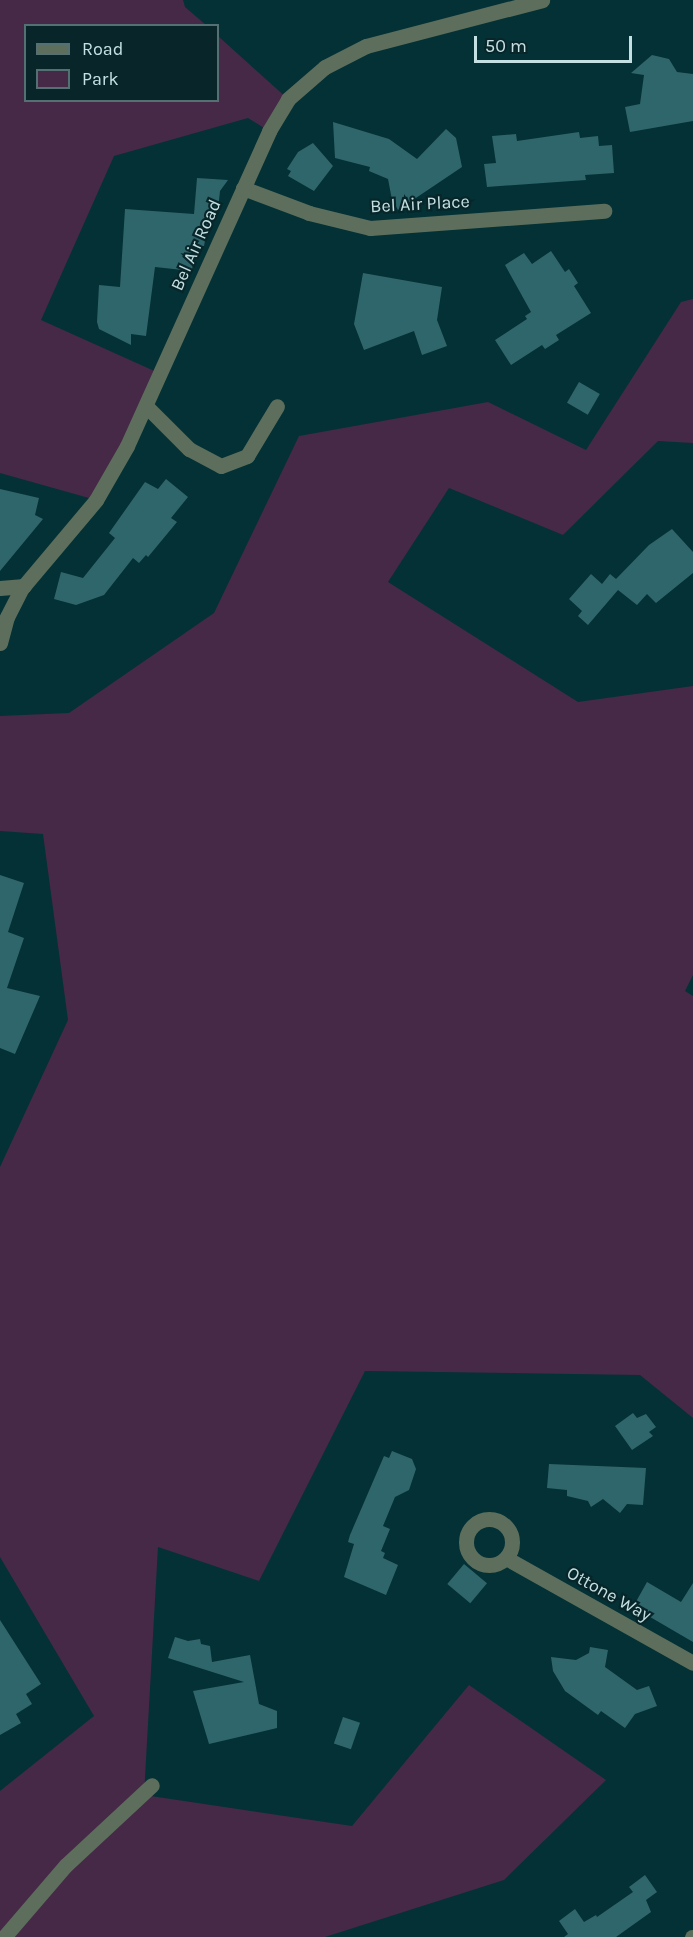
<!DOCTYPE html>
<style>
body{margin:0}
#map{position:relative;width:693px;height:1937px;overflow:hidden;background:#043135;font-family:Karla,sans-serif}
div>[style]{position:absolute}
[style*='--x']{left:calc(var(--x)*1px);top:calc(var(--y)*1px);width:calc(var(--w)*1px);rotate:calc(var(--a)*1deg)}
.green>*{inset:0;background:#452947}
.building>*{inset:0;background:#2f666b;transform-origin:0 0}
.minor>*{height:15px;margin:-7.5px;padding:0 7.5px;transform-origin:7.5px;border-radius:7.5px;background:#5d6f5c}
.minor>.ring{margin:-7.5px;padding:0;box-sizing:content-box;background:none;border:15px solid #5d6f5c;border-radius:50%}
span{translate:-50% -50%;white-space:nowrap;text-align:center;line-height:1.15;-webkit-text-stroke:4.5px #082629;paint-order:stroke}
.street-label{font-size:18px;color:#c5e0e3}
.legend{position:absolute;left:24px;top:24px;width:195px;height:78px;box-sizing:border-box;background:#082629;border:2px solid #547073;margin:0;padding:8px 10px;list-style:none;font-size:18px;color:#c5e0e3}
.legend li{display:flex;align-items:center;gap:12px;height:30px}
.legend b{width:30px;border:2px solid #547073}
.scale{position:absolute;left:474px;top:36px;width:158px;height:27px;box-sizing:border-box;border:3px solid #c5e0e3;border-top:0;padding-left:8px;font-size:18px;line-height:21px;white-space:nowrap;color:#c5e0e3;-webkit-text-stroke:4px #082629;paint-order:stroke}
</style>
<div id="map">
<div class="green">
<div style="clip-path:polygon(0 0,183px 0,185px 7px,206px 25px,26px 26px,26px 100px,218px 100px,218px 36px,288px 99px,269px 131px,248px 118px,114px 156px,41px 320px,161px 374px,96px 500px,0 473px)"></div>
<div style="clip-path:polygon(693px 299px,693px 443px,658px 441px,563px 535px,449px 488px,388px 582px,578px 702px,693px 686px,693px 975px,685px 991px,693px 996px,693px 1418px,640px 1375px,365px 1371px,259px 1581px,158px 1547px,144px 1795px,352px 1826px,469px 1685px,606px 1780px,504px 1880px,325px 1937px,0 1937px,0 1791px,94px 1716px,0 1557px,0 1167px,68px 1020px,43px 834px,0 831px,0 716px,69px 713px,214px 613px,299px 436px,488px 402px,586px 450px,681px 302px)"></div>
</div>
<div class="building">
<div style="clip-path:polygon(652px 55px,669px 59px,677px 72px,693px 74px,693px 121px,630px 132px,625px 107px,640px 104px,644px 75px,631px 73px)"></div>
<div style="clip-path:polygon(333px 122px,389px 139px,417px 159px,446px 129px,456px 138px,462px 167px,398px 210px,392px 200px,388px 179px,369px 171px,370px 167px,335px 158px)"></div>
<div style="clip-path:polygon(579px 132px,580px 138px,598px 136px,599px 146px,612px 145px,614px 173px,585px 175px,586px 180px,487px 187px,484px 164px,496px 163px,492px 136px,516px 134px,517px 141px)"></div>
<div style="clip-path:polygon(313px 143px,333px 166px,314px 191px,288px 176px,291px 171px,287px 169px,298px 152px)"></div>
<div style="clip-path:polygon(197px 178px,228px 180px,220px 191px,218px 210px,211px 209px,204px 246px,200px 246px,200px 251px,194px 251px,192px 271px,155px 267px,146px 336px,131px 334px,131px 345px,99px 329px,97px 322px,99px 285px,120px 287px,125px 209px,194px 214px)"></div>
<div style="clip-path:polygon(551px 251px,565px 272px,569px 269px,578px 283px,574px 286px,591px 313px,556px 335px,559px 340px,545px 349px,542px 345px,511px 365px,495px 340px,527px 319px,525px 316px,531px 312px,505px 265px,524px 253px,532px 264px)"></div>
<div style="clip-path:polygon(363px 273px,442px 287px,437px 320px,447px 346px,422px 355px,414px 331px,364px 350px,354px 324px)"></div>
<div style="left:579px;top:382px;width:24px;height:24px;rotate:30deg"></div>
<div style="clip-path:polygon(166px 479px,188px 497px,171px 518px,177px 522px,148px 557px,146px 555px,139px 563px,133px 558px,104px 595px,76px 605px,54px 599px,61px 572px,83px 578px,115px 538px,109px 533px,145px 482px,158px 489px)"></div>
<div style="clip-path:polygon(0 489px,39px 498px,35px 515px,43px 519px,0 571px)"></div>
<div style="clip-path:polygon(672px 529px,693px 552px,693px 573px,656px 603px,647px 594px,637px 605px,618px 590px,588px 625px,578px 616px,582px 611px,569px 599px,591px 574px,602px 584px,610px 574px,616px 579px,649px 545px)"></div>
<div style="clip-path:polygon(0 875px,24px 883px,8px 932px,24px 938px,7px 988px,40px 996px,15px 1054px,0 1048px)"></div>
<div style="clip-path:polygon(633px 1413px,637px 1418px,646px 1414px,656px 1427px,649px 1432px,653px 1436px,632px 1450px,615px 1426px)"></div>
<div style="clip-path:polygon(392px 1451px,412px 1459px,416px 1469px,409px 1490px,395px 1497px,383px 1526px,390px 1529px,381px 1551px,385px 1553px,383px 1558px,398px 1565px,386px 1595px,344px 1577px,354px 1544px,348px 1542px,350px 1535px,384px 1456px,389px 1458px)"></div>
<div style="clip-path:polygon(549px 1464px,646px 1468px,643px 1505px,627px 1504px,620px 1513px,603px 1499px,591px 1507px,588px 1501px,567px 1496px,567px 1490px,547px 1488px)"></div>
<div style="left:464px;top:1564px;width:30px;height:26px;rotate:40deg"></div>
<div style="clip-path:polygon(647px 1582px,681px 1602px,693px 1583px,693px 1642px,633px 1607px)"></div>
<div style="clip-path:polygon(0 1620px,41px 1684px,26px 1694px,32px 1704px,16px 1714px,21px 1723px,0 1735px)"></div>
<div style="clip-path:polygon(175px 1637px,188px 1641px,200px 1639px,201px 1644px,210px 1646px,212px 1662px,250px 1655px,259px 1704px,277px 1711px,277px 1728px,209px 1744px,193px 1691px,244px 1682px,168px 1658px)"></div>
<div style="clip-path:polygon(590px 1647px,608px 1650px,605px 1667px,637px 1690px,649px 1686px,657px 1706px,635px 1714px,625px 1728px,601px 1711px,598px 1715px,565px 1691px,553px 1671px,551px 1657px,576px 1660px,589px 1653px)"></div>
<div style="left:343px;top:1717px;width:18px;height:28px;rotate:19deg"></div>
<div style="clip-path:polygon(645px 1875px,657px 1892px,646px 1900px,651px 1912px,616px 1937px,564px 1937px,568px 1934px,559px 1921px,575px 1909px,584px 1922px,596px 1915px,597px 1917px,633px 1892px,629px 1887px)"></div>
</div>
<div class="minor">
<div style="--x:243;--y:188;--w:71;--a:20.7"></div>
<div style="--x:309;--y:213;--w:63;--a:13.8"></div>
<div style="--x:370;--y:228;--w:235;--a:-4.2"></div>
<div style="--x:146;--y:406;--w:61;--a:45"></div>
<div style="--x:189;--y:449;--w:36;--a:28"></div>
<div style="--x:221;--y:466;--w:28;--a:-21"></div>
<div style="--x:247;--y:456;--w:58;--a:-59"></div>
<div style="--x:0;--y:588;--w:24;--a:-5"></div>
<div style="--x:0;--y:643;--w:27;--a:-75"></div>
<div style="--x:7;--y:617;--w:33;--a:-63"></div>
<div style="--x:22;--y:588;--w:115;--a:-49.9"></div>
<div style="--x:96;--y:500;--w:62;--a:-60.1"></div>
<div style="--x:127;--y:446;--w:346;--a:-65.7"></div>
<div style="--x:269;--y:131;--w:37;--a:-59"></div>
<div style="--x:288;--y:99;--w:49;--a:-40.9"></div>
<div style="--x:325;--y:67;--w:46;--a:-27.1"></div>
<div style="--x:366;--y:46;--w:182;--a:-14.6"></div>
<div class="ring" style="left:466px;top:1519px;width:31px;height:31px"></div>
<div style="--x:506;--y:1558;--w:214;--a:29.3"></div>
<div style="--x:4;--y:1937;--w:95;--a:-49.3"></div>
<div style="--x:66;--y:1865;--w:117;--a:-42.9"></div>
<div style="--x:692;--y:1937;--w:1;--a:0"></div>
</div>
<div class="street-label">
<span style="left:420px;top:204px;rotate:-3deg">Bel Air Place</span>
<span style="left:196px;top:245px;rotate:-66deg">Bel Air Road</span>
<span style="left:609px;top:1594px;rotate:29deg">Ottone Way</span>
</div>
<ul class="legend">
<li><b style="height:8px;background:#5d6f5c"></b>Road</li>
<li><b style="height:16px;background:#452947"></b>Park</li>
</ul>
<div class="scale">50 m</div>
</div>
